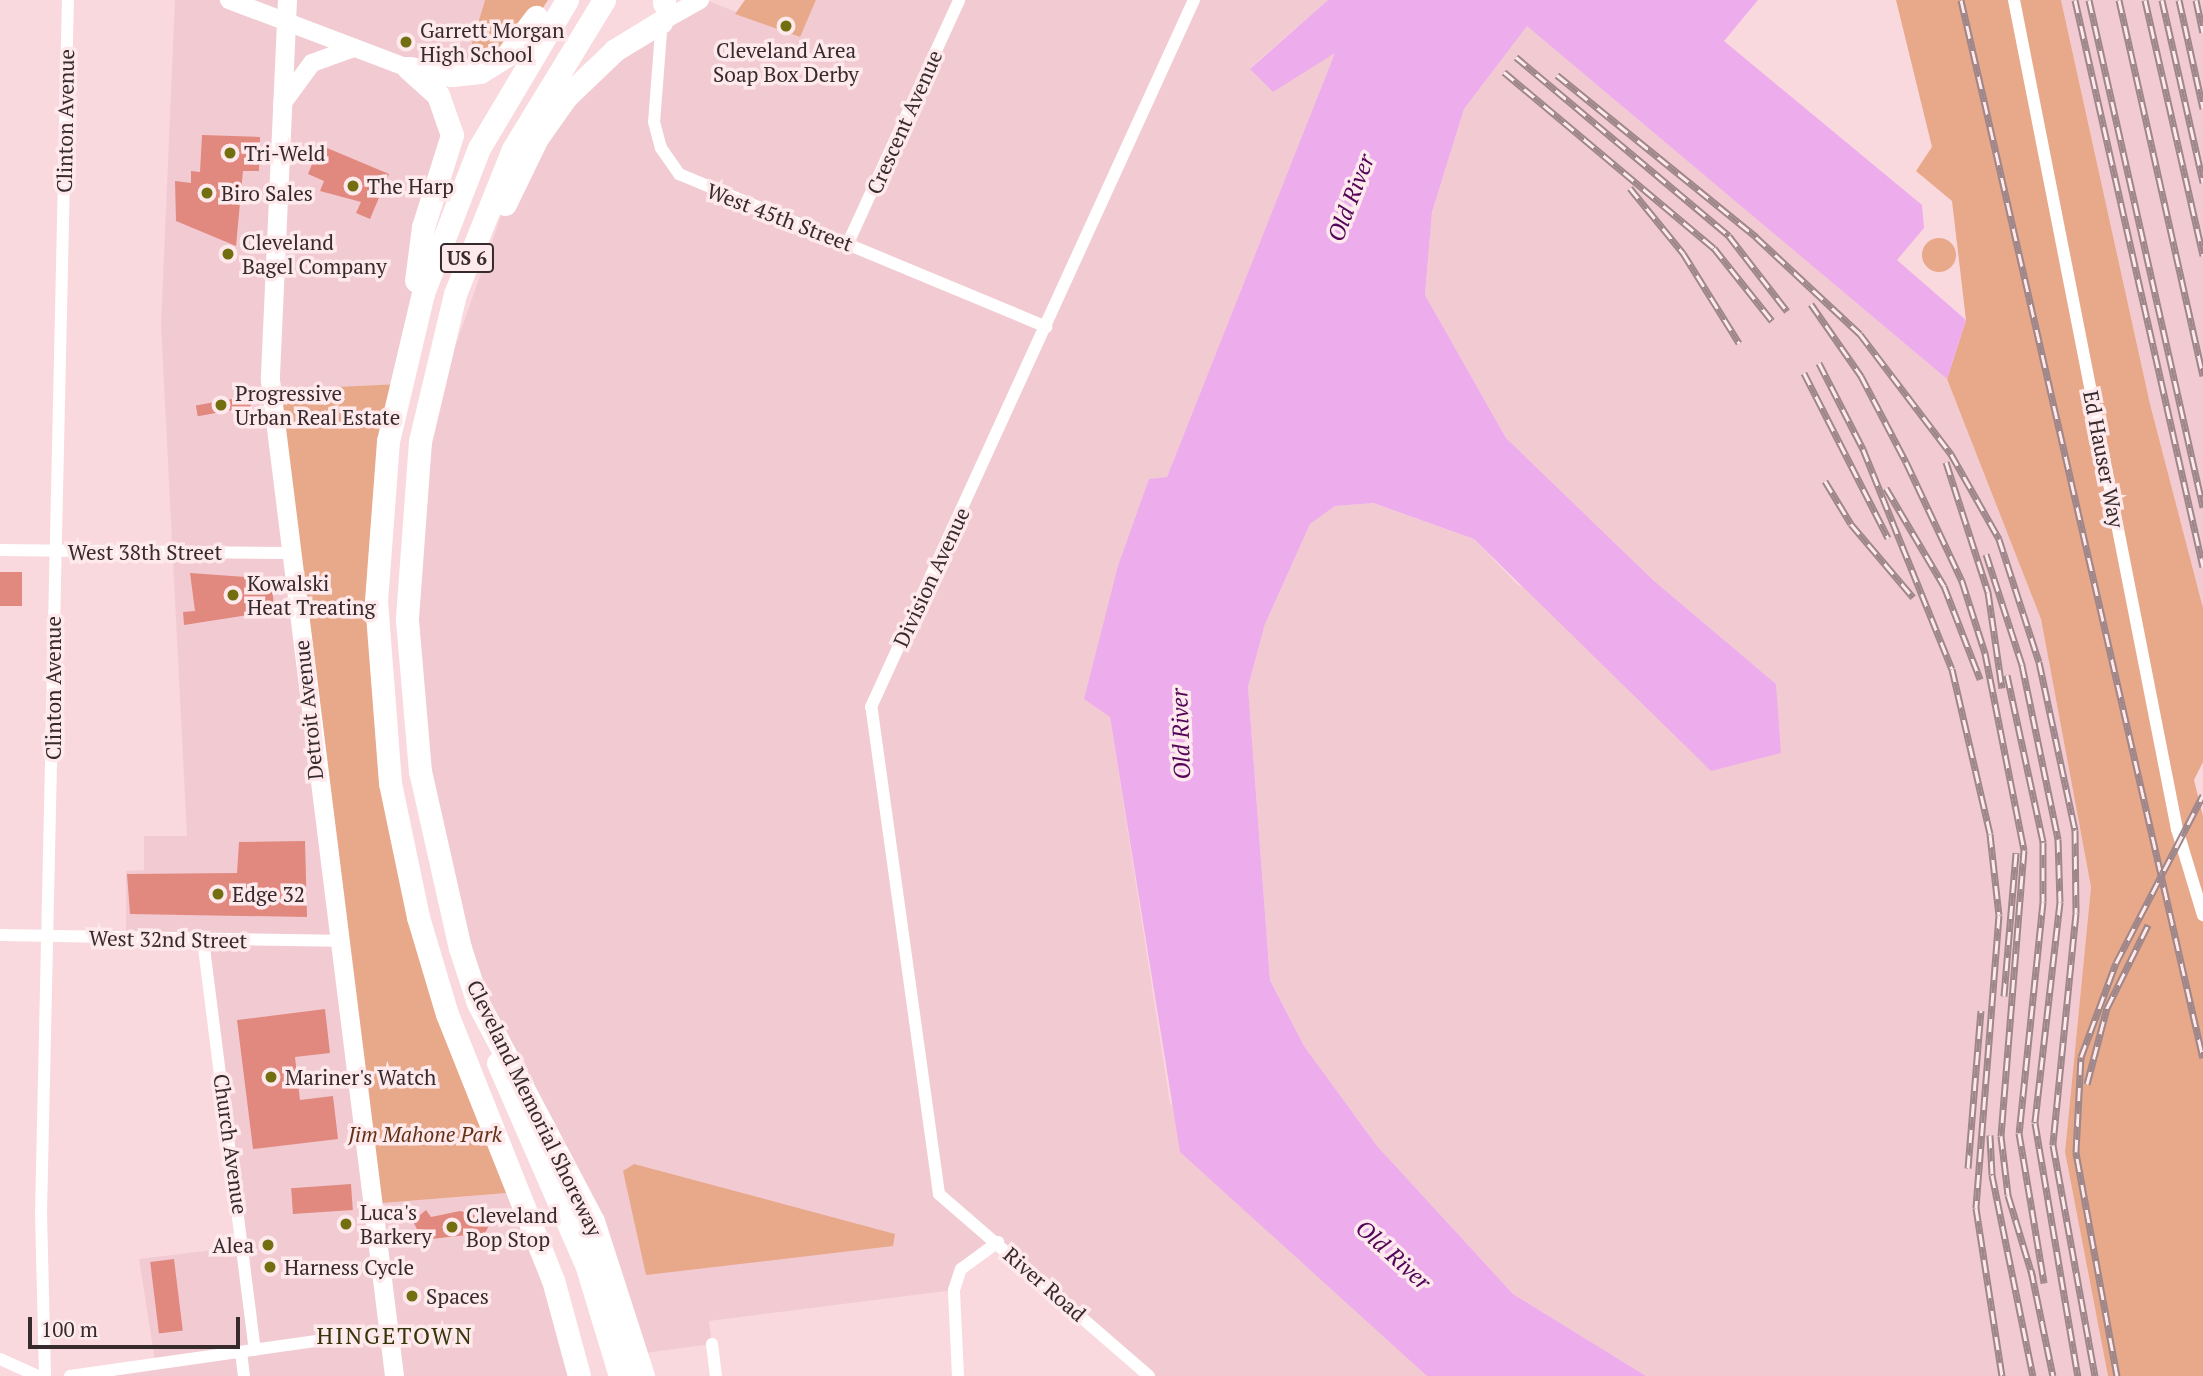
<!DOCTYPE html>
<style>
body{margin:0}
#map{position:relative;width:2203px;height:1376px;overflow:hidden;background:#f9d9de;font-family:"PT Serif",serif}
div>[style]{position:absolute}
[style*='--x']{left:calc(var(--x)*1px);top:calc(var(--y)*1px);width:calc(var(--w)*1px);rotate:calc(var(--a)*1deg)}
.built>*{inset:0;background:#f2cbd2}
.green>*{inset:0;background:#e8a88a}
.round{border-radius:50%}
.water>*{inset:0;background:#edaded}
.building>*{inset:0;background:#e1887f;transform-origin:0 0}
.street>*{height:12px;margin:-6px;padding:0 6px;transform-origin:6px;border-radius:6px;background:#fff}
.secondary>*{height:18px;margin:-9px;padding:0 9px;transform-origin:9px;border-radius:9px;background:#fff}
.primary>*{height:19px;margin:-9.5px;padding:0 9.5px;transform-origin:9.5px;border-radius:9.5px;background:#fff}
.highway>*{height:23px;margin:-11.5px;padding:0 11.5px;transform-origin:11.5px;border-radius:11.5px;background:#fff}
.rail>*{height:7px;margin-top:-3.5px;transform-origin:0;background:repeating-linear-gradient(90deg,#feeaed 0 13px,#9e878b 0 26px);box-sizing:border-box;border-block:2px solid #9e878b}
.dots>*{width:19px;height:19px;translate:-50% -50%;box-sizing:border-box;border:4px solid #feeaed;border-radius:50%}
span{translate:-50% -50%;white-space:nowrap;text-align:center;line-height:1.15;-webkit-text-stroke:7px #feeaed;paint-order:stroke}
.shield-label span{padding:2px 5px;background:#feeaed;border:2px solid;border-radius:5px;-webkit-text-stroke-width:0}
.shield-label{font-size:19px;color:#362a2c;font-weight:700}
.poi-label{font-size:21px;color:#362a2c}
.left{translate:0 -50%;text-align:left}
.right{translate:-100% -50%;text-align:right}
.street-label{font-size:21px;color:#362a2c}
.park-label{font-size:21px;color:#643015;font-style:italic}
.water-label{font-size:23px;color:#530557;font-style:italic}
.neighbourhood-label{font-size:23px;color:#36350a;letter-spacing:2px}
.scale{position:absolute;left:28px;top:1317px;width:212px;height:32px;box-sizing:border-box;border:4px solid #362a2c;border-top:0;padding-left:9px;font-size:21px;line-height:24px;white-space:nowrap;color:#362a2c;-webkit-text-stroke:5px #feeaed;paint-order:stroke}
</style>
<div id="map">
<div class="built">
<div style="clip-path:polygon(175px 0,485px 0,470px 50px,480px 72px,433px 73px,446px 109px,400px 384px,271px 390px,371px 1204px,518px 1192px,579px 1376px,68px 1376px,155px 1361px,139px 1259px,245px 1246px,203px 940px,126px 938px,126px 871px,144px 870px,144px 836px,187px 836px,161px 325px)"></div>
<div style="clip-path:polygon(706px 0,799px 37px,816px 0,1328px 0,1250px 68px,1336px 52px,1167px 477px,1149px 480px,1110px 717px,1170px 1103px,1339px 1293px,1427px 1376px,1149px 1376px,998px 1242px,979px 1253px,954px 1290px,709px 1321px,712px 1344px,637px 1354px,621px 1294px,478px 1003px,440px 873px,409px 543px,455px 347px,506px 202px,566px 97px)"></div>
<div style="clip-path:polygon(2061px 0,2203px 0,2203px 608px,2150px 404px)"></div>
<div style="clip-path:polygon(1527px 25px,1947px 379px,2041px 619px,2091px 887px,2065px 1152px,2108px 1376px,1646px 1376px,1513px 1294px,1377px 1146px,1304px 1046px,1270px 979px,1248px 687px,1265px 624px,1310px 524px,1335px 506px,1372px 503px,1474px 539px,1518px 585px,1776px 684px,1653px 580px,1506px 438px,1425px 295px,1432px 212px,1464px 109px)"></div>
</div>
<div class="green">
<div style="clip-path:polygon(485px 0,548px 0,523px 38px,480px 72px,470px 50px)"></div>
<div style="clip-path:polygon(745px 0,816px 0,800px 37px,735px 14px)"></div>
<div style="clip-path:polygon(1896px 0,2061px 0,2150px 404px,2203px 608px,2203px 762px,2194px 780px,2203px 816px,2203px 1376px,2108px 1376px,2065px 1152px,2091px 887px,2041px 619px,1947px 379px,1966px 320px,1952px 201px,1916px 171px,1932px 147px)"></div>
<div class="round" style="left:1922px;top:238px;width:34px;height:34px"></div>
<div style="clip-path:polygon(400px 384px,379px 525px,404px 859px,518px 1192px,370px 1204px,270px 390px)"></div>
<div style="clip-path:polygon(634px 1164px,895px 1234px,893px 1246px,646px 1275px,623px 1171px)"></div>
</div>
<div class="water">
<div style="clip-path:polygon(1328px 0,1758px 0,1724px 41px,1922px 205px,1924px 228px,1897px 260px,1966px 320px,1947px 379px,1527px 26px,1464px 109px,1432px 212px,1425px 295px,1506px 438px,1653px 580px,1776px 684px,1781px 753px,1711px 771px,1474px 539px,1373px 503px,1335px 506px,1310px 524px,1265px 624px,1248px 687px,1270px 980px,1304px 1046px,1377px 1146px,1513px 1294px,1646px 1376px,1427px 1376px,1180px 1152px,1110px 717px,1084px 699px,1118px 566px,1149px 479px,1167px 477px,1335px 53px,1273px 92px,1250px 69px)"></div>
</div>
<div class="building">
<div style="clip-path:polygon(202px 135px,260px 137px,259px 171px,243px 171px,236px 246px,176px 221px,175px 181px,191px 183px,191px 171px,200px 172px)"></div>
<div style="clip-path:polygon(320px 145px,389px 174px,370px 219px,356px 213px,361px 202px,320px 191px,324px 181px,308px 174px)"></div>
<div style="left:249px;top:396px;width:11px;height:54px;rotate:80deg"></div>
<div style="left:0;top:572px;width:22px;height:34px"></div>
<div style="clip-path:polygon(190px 573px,272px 579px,274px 611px,184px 625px,183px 612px,195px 611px)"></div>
<div style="clip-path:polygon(305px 841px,307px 917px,130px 914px,127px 874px,237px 873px,239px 842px)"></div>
<div style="clip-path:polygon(325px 1009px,330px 1053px,295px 1057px,300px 1100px,333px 1096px,338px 1139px,253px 1149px,237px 1020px)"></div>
<div style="left:351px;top:1184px;width:26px;height:60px;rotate:86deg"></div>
<div style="clip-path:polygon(426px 1210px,431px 1217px,460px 1211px,492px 1220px,485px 1233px,422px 1240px,413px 1221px)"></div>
<div style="left:174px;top:1259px;width:72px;height:24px;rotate:83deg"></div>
</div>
<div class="street">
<div style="--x:2014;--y:0;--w:845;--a:78.88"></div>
<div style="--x:2177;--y:829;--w:90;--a:73.2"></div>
<div style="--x:662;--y:19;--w:103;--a:94.4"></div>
<div style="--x:654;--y:122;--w:27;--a:75"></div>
<div style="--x:661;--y:148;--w:32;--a:55"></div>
<div style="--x:679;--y:174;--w:398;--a:22.6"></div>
<div style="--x:848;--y:243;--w:267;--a:-65.4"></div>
<div style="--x:0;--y:550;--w:291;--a:0.6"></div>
<div style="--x:0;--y:935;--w:336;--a:1"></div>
<div style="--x:203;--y:940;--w:413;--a:82.8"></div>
<div style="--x:712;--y:1344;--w:32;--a:83"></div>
<div style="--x:241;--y:1352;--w:24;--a:83"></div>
<div style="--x:0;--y:1359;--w:42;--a:24.1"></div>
<div style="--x:45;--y:1376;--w:162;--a:-91.4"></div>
<div style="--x:41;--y:1214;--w:1214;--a:-88.73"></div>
<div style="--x:70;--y:1376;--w:320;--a:-8.1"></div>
<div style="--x:958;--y:1376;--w:86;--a:-92.7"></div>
<div style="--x:954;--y:1290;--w:22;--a:-72"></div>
<div style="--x:961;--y:1269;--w:46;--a:-36.1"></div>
<div style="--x:1149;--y:1376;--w:278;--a:-139.1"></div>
<div style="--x:939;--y:1194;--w:492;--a:-97.9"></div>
<div style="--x:871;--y:707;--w:777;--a:-65.45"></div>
</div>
<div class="secondary">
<div style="--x:229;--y:0;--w:191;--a:20.8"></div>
<div style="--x:661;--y:22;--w:45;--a:-29.4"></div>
<div style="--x:282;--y:104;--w:51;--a:-53.8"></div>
<div style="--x:312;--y:63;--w:45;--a:-19.7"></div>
</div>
<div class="primary">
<div style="--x:287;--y:0;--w:380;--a:92.6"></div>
<div style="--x:270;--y:380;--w:1004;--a:82.9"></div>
</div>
<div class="highway">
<div style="--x:567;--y:0;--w:172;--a:120.7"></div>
<div style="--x:479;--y:148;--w:155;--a:111.1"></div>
<div style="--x:423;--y:293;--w:152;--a:103.3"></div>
<div style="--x:388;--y:441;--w:160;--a:94.3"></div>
<div style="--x:376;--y:601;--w:183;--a:85.6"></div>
<div style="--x:390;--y:783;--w:137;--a:78.2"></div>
<div style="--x:418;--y:917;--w:101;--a:73.4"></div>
<div style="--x:447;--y:1014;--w:286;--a:68.3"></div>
<div style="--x:553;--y:1280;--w:99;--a:74.8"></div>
<div style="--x:604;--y:0;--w:175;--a:121.4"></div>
<div style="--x:513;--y:149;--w:156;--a:111.8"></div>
<div style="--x:455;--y:294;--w:151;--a:103.4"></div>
<div style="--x:420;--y:441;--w:179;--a:94.2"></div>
<div style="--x:407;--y:620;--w:152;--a:85.1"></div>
<div style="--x:420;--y:771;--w:181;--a:77.3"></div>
<div style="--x:460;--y:948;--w:58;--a:71.9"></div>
<div style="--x:478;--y:1003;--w:246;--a:62.2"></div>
<div style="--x:593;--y:1221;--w:163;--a:72.1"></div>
<div style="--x:664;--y:3;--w:3;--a:-90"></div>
<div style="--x:408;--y:68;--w:40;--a:42"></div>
<div style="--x:438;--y:95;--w:42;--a:70.7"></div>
<div style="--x:452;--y:135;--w:96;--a:107.5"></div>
<div style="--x:423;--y:227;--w:54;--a:97.4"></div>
<div style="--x:410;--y:68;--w:43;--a:9.5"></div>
<div style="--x:452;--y:75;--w:28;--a:-6"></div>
<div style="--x:480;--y:72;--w:32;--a:-32"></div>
<div style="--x:507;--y:55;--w:48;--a:-52.7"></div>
<div style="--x:505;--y:204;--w:73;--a:-64.1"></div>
<div style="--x:537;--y:138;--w:50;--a:-54.7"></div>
<div style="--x:566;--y:97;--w:68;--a:-43.8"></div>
<div style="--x:615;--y:50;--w:54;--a:-31.3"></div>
<div style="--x:498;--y:1063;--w:219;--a:66.4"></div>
<div style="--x:586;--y:1264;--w:117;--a:73.1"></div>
</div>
<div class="rail">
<div style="--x:1961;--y:0;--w:1085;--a:77.12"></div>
<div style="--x:2075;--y:0;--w:581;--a:77.28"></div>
<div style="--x:2089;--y:0;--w:520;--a:77.33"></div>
<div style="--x:2119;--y:0;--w:385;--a:77.4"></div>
<div style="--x:2145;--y:0;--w:262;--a:77.2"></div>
<div style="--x:2162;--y:0;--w:187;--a:77.3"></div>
<div style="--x:2179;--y:0;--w:111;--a:77.5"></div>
<div style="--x:2196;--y:0;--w:33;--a:78"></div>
<div style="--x:1516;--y:57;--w:278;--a:40"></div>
<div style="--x:1729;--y:236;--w:95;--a:52.3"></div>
<div style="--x:1504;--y:72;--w:274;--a:40"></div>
<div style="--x:1714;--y:248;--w:93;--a:51.5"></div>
<div style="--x:1557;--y:75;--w:257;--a:39.1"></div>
<div style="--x:1756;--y:237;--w:142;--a:43"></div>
<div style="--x:1860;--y:334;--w:151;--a:52.8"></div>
<div style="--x:1951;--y:454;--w:98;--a:60.5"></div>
<div style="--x:1999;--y:539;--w:129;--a:72"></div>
<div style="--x:2039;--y:662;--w:172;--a:77.9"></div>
<div style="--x:2075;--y:830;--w:83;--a:89.3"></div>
<div style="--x:2076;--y:913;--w:233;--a:95.7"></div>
<div style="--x:2053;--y:1145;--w:235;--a:79.7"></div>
<div style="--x:1630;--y:188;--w:84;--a:50.8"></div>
<div style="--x:1683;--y:253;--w:106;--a:58.1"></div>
<div style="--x:1811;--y:304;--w:88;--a:55.2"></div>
<div style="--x:1861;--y:376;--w:97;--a:62.4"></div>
<div style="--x:1906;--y:462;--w:132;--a:64.8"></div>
<div style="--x:1962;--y:581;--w:76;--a:72.3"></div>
<div style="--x:1985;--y:653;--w:201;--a:78.8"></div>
<div style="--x:2024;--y:850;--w:287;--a:94.6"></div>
<div style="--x:2001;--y:1136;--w:59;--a:83.2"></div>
<div style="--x:2008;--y:1195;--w:87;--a:73.2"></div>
<div style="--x:1819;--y:363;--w:97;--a:62.9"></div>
<div style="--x:1863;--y:449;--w:237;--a:68"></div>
<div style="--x:1952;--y:669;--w:169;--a:77"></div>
<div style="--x:1990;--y:834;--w:81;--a:83.7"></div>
<div style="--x:1999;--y:915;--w:294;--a:94.5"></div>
<div style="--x:1976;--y:1208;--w:170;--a:81.2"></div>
<div style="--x:1804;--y:373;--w:185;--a:63"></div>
<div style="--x:1946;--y:462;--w:137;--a:72.1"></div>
<div style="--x:1988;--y:592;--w:97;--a:81.7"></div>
<div style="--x:1825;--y:481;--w:50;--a:58.8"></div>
<div style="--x:1851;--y:524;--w:96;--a:49.7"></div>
<div style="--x:1886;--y:488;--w:114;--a:59.4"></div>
<div style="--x:1944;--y:586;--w:100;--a:68.8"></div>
<div style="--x:1986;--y:554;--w:117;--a:72"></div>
<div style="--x:2022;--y:665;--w:178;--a:78.3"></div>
<div style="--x:2058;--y:839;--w:63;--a:88.2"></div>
<div style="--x:2060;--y:902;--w:222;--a:96.5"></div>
<div style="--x:2035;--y:1123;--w:257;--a:80.4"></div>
<div style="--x:2007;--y:675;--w:171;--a:77.8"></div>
<div style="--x:2043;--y:842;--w:60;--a:90"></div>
<div style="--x:2043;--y:902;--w:232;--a:95.9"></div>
<div style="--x:2019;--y:1133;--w:152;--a:80.5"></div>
<div style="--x:2004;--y:996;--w:144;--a:-85.2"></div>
<div style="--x:2087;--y:1084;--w:79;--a:-75.3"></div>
<div style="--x:2107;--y:1008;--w:93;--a:-63.7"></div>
<div style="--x:1990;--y:1135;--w:40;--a:87.1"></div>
<div style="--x:1992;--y:1175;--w:205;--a:78.5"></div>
<div style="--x:1968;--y:1168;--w:158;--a:-85.3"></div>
<div style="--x:2031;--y:1270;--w:108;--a:78.3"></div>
<div style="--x:2117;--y:1376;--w:228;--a:-100.4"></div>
<div style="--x:2076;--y:1152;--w:95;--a:-87"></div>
<div style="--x:2081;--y:1057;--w:100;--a:-69.6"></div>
<div style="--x:2116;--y:963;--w:189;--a:-62.6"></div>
</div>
<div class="dots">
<div style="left:786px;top:26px;background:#736f10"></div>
<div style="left:406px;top:42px;background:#736f10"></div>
<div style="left:230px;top:153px;background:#736f10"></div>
<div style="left:353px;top:186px;background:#736f10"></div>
<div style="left:207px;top:193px;background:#736f10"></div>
<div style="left:228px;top:254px;background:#736f10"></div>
<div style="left:221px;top:405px;background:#736f10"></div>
<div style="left:233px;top:595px;background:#736f10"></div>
<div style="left:218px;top:894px;background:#736f10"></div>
<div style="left:271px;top:1077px;background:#736f10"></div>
<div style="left:346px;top:1224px;background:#736f10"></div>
<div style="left:452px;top:1227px;background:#736f10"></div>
<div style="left:268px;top:1245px;background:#736f10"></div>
<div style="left:270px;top:1267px;background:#736f10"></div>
<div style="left:412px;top:1296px;background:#736f10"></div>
</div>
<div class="shield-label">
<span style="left:467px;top:258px">US 6</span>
</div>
<div class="poi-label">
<span class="left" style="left:420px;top:42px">Garrett Morgan<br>High School</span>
<span style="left:786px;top:62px">Cleveland Area<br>Soap Box Derby</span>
<span class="left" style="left:244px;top:153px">Tri-Weld</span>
<span class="left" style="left:367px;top:186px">The Harp</span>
<span class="left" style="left:221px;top:193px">Biro Sales</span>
<span class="left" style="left:242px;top:254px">Cleveland<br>Bagel Company</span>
<span class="left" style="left:235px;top:405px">Progressive<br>Urban Real Estate</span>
<span class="left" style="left:247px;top:595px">Kowalski<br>Heat Treating</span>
<span class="left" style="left:232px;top:894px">Edge 32</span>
<span class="left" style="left:285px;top:1077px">Mariner's Watch</span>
<span class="left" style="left:360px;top:1224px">Luca's<br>Barkery</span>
<span class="left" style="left:466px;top:1227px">Cleveland<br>Bop Stop</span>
<span class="right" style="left:254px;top:1245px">Alea</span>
<span class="left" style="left:284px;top:1267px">Harness Cycle</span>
<span class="left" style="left:426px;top:1296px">Spaces</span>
</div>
<div class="street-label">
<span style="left:65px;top:121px;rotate:-89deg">Clinton Avenue</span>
<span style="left:904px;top:122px;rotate:-66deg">Crescent Avenue</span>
<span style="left:780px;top:217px;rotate:21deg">West 45th Street</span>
<span style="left:2104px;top:459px;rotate:79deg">Ed Hauser Way</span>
<span style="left:145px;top:552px">West 38th Street</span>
<span style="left:931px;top:577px;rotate:-65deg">Division Avenue</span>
<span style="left:53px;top:688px;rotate:-90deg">Clinton Avenue</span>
<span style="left:308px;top:710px;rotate:-96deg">Detroit Avenue</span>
<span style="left:168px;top:939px;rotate:1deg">West 32nd Street</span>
<span style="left:535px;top:1108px;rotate:64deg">Cleveland Memorial Shoreway</span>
<span style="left:231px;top:1144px;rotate:82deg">Church Avenue</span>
<span style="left:1045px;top:1284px;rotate:41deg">River Road</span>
</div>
<div class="park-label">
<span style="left:425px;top:1134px">Jim Mahone Park</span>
</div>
<div class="water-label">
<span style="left:1351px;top:198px;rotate:-69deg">Old River</span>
<span style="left:1181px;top:734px;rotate:-92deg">Old River</span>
<span style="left:1393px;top:1255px;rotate:42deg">Old River</span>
</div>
<div class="neighbourhood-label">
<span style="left:395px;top:1336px">HINGETOWN</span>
</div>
<div class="scale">100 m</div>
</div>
